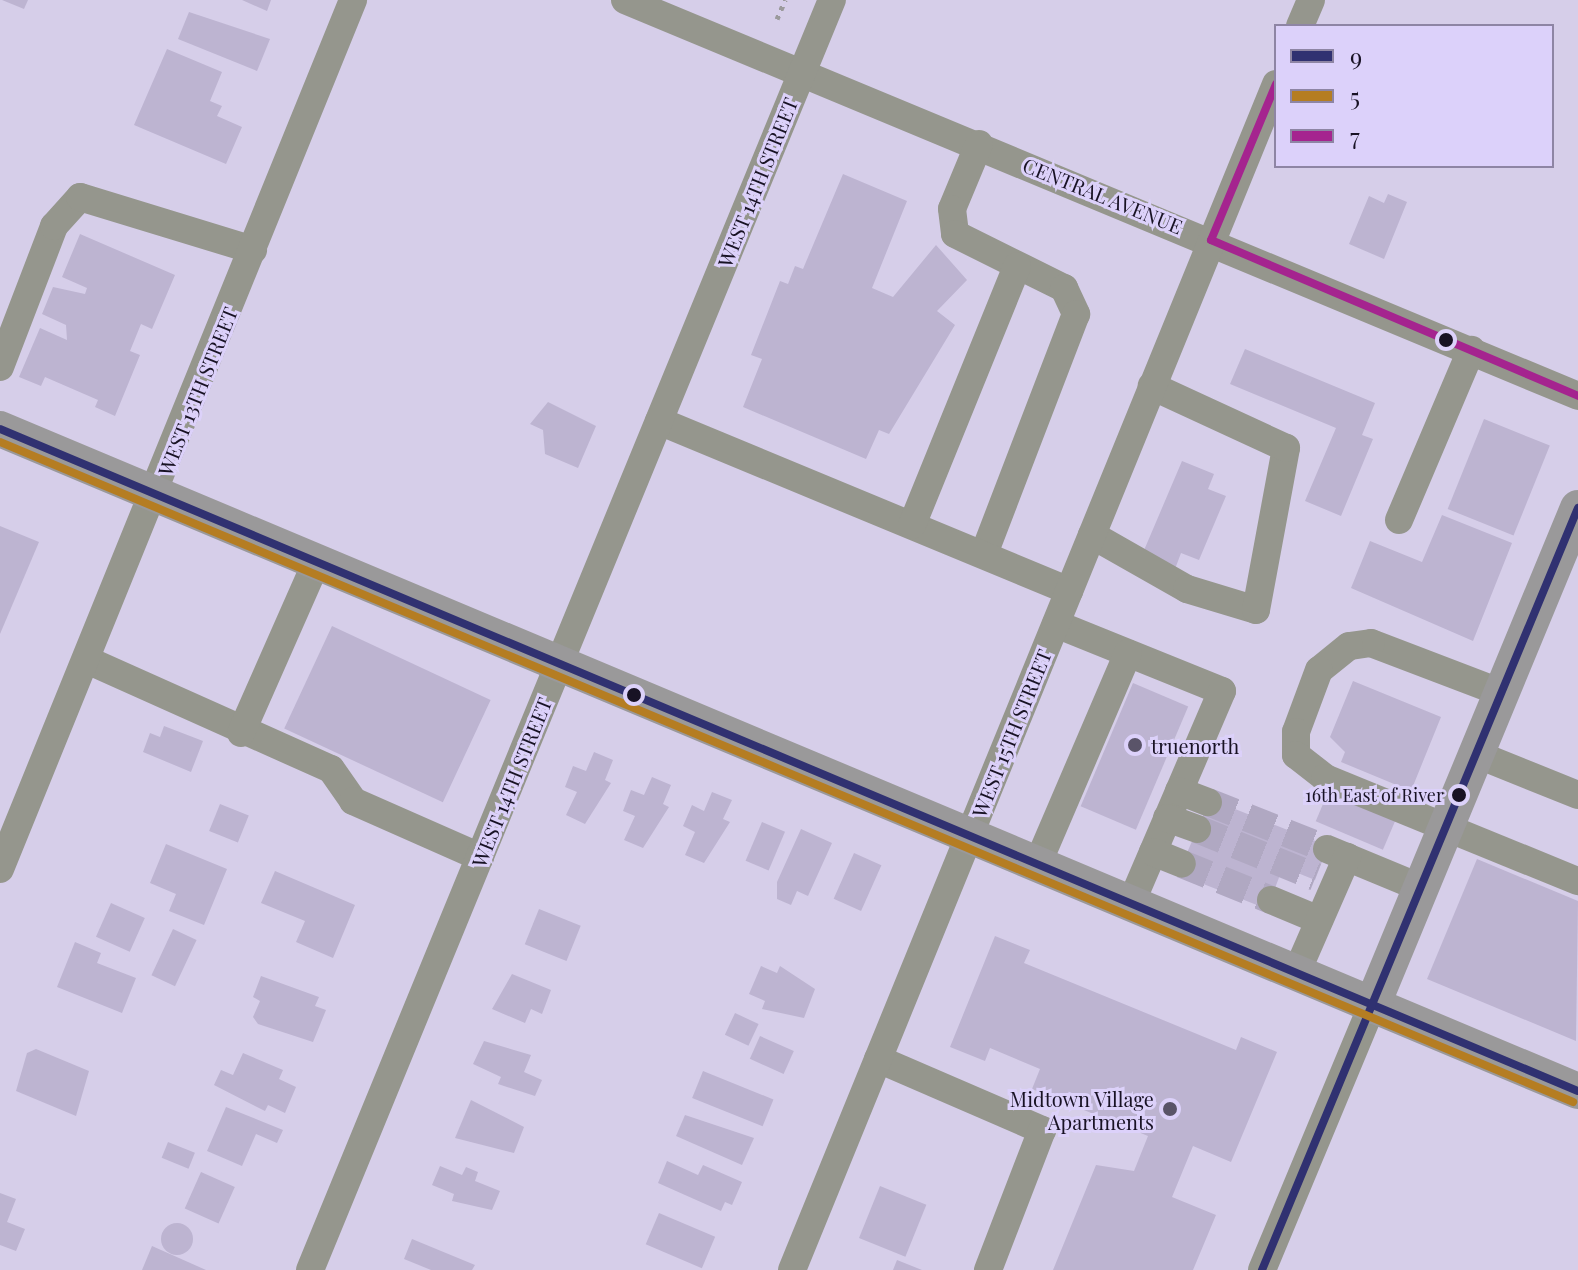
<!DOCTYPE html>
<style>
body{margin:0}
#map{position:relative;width:1578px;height:1270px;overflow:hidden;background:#d6cee9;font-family:"Playfair Display",serif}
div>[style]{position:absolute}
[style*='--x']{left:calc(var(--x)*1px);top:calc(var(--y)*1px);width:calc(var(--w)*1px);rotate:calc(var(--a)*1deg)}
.building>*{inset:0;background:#bdb4d1;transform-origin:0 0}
.round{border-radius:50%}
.minor-tunnel>*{height:28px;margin-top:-14px;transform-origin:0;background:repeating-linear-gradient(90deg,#b0a8c2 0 28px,transparent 0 42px)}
.path>*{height:5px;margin-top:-2.5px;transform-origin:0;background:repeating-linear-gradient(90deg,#9b9a9c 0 4px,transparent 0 10px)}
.minor>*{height:28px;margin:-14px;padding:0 14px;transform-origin:14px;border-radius:14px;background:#95968d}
.major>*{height:36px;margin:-18px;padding:0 18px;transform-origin:18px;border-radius:18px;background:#9a999a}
.bus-1>*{height:8px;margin:-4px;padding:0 4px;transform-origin:4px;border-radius:4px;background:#303171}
.bus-2>*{height:8px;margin:-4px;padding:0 4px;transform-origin:4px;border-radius:4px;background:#b57d22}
.bus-3>*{height:8px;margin:-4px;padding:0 4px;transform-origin:4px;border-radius:4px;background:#a5248f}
.dots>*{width:22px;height:22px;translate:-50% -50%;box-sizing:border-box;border:4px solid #dcd1fa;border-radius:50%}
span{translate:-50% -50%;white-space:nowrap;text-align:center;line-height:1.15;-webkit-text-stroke:6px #dcd1fa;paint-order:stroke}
.bus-label{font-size:18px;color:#181224}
.right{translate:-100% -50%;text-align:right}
.street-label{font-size:20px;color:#181224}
.poi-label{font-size:20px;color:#181224}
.left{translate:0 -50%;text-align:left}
.legend{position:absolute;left:1274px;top:24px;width:280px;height:144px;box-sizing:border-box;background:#dcd1fa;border:2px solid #8e85a4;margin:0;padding:10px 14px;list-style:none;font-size:24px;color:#181224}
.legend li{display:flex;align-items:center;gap:16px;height:40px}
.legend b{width:40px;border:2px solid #8e85a4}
</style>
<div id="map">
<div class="building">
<div style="clip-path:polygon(2px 0,28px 0,24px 9px)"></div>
<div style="clip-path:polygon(242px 0,271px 0,267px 11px)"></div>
<div style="clip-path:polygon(189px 12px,270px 39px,257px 71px,178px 39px)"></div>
<div style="clip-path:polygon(167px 49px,222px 72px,210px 101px,222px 106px,217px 116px,242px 127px,226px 164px,134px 125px)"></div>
<div style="clip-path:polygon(843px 174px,907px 201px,872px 288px,893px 297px,936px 245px,967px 280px,937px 311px,955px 325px,889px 434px,879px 430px,866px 459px,743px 407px,762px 359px,751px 355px,780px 281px,788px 284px,795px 266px,803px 269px)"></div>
<div style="clip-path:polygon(1388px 194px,1407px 202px,1384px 259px,1349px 244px,1369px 196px,1384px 203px)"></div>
<div style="clip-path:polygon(80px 234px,175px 275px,152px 329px,141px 324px,130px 351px,140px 355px,115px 416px,95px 407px,98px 400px,45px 377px,41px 386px,19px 377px,40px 328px,67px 340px,66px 325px,42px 314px,53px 287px,85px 294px,87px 288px,62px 277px)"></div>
<div style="clip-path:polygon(1245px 349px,1375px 403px,1362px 435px,1373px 439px,1341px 516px,1305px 501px,1336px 428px,1230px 384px)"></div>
<div style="clip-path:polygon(548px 402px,596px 426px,578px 468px,545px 454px,543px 430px,530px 424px)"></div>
<div style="left:1484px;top:419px;width:71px;height:97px;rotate:22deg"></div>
<div style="clip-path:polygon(1182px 461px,1214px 474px,1208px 489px,1226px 496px,1199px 560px,1181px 553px,1175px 569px,1142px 555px)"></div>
<div style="clip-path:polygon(1442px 515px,1512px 543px,1473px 641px,1351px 588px,1370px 541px,1422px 562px)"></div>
<div style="clip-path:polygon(0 526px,39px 542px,0 634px)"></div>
<div style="left:332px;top:626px;width:175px;height:113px;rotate:25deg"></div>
<div style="clip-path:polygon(1353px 681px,1441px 717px,1411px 791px,1341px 762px,1345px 752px,1330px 737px)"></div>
<div style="left:1133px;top:683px;width:60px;height:134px;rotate:23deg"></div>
<div style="clip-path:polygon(164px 726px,203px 741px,191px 772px,143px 752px,150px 733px,160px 737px)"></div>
<div style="clip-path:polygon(594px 752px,613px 760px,605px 780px,611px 783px,585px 824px,566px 815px,577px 792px,565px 787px,573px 766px,586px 771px)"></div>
<div style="clip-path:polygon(652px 777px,671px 785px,663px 804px,669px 807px,643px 848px,624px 840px,635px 816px,623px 811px,631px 790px,644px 795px)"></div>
<div style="left:1329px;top:790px;width:73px;height:34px;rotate:23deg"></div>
<div style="clip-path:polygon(712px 792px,732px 800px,723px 819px,730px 822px,704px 863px,685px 855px,695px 832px,683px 826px,692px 805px,704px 811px)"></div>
<div style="clip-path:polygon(1210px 799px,1328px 846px,1315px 880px,1283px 867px,1267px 909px,1178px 874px)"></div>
<div style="left:220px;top:804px;width:31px;height:29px;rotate:22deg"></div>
<div style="left:762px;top:822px;width:25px;height:42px;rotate:23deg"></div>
<div style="clip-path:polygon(801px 829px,832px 843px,808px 896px,797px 891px,791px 905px,777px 899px,777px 882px)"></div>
<div style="clip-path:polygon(166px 844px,227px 869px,204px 925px,169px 911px,176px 894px,150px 883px)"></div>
<div style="left:854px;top:853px;width:30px;height:50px;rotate:24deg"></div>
<div style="clip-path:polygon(1477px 859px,1578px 901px,1576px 1041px,1427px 979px)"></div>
<div style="clip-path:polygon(275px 871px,355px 905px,333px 958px,296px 942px,305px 921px,261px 903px)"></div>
<div style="left:111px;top:903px;width:37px;height:37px;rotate:24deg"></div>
<div style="left:539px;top:909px;width:45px;height:38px;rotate:22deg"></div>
<div style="left:173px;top:929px;width:26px;height:51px;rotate:25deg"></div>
<div style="clip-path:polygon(995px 936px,1030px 950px,1024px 963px,1236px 1050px,1241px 1037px,1277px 1052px,1231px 1162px,1193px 1146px,1172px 1197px,1216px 1215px,1193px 1270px,1053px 1270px,1096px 1165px,1134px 1171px,1148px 1136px,1032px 1089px,1040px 1069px,990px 1048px,985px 1061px,950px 1047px)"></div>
<div style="clip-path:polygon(75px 942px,101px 953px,97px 963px,136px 978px,122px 1013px,57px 987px)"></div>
<div style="clip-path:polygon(761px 966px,777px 973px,780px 966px,815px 989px,804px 1018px,762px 1009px,765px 1001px,749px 994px)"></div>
<div style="clip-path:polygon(512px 974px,551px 990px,542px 1014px,531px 1009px,525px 1023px,492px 1009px)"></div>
<div style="clip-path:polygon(261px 976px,319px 997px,315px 1006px,326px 1010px,313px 1042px,258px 1024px,253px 1017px,260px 1001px,253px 997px)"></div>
<div style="left:735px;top:1013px;width:26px;height:24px;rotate:25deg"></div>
<div style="left:760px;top:1036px;width:37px;height:25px;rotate:24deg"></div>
<div style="clip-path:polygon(484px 1041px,531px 1055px,524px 1072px,542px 1080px,535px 1096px,498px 1084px,501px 1077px,473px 1064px)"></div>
<div style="clip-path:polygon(36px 1049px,89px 1071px,76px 1116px,16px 1091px,27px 1053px)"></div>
<div style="clip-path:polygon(243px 1053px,283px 1070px,279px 1079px,296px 1087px,285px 1113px,268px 1105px,265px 1111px,214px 1085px,221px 1070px,233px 1075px)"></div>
<div style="left:703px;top:1071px;width:76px;height:29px;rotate:22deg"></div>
<div style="clip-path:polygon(471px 1100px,524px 1127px,514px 1153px,455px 1138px)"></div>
<div style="clip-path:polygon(226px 1107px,283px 1130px,277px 1143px,256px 1134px,242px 1166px,207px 1151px)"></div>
<div style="clip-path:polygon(685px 1115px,754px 1138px,742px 1165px,676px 1136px)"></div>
<div style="left:168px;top:1142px;width:29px;height:17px;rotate:22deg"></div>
<div style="clip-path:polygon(667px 1161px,698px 1175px,703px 1165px,742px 1182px,732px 1205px,725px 1202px,721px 1211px,658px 1183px)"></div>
<div style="clip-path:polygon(440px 1166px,462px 1175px,466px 1167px,478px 1172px,475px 1181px,500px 1191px,492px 1210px,452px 1201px,454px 1194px,432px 1185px)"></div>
<div style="left:201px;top:1172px;width:37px;height:40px;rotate:24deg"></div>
<div style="left:880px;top:1186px;width:50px;height:56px;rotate:22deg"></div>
<div style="clip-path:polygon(0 1193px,16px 1199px,7px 1222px,25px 1229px,16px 1251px,0 1245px)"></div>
<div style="left:659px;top:1213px;width:61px;height:34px;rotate:23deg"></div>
<div class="round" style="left:161px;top:1223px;width:32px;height:32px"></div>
<div style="clip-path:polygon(412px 1239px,475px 1265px,472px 1270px,431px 1270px,404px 1259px)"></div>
<div style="clip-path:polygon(152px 1246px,206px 1270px,142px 1270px)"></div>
<div style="clip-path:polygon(897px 1260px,922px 1270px,893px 1270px)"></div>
</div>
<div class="minor-tunnel">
<div style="--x:1208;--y:802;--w:128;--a:21.6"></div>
<div style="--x:1197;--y:829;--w:128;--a:22"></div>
<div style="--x:1182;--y:864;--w:96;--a:22"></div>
</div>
<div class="path">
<div style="--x:777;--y:19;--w:21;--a:-67"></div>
</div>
<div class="minor">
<div style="--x:625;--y:0;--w:1032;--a:22.56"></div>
<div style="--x:1300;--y:26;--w:28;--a:-67"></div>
<div style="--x:979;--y:144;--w:70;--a:112.6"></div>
<div style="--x:952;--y:209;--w:25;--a:83"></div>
<div style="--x:955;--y:234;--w:122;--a:26.4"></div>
<div style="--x:1064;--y:288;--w:29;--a:65"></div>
<div style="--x:1076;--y:314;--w:257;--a:111"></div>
<div style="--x:0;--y:367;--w:151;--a:-69"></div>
<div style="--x:54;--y:226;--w:39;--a:-48"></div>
<div style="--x:80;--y:197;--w:181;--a:17"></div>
<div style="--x:659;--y:421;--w:444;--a:22.5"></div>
<div style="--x:1399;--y:520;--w:185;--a:-67"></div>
<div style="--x:912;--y:525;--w:279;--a:-67.9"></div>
<div style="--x:1092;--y:535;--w:109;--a:29.6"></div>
<div style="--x:1187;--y:589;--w:72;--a:16.9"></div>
<div style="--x:1256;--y:610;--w:165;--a:-79.5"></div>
<div style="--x:1286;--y:448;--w:148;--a:-155.2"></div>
<div style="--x:1056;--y:624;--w:179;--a:22"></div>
<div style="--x:1222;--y:691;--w:231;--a:113.2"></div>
<div style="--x:87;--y:660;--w:267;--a:24.1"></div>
<div style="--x:331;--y:769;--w:39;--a:55"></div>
<div style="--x:353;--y:801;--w:139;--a:23.8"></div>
<div style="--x:1502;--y:693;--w:140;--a:-159.1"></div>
<div style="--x:1371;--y:643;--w:22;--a:172"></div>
<div style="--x:1349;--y:646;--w:38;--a:141"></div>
<div style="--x:1319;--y:670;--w:66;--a:110.4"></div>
<div style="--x:1296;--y:732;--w:23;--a:90"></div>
<div style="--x:1296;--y:755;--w:37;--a:38"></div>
<div style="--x:1325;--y:778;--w:273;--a:22.2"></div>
<div style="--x:241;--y:733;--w:188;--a:-66.2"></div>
<div style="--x:1476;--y:754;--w:110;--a:21.9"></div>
<div style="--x:1179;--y:791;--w:31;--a:21"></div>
<div style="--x:1167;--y:818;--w:32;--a:20"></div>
<div style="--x:1327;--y:849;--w:102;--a:22.5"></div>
<div style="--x:1153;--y:852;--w:31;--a:22"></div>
<div style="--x:1038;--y:863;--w:228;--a:-66.8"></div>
<div style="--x:0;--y:869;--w:938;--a:-67.89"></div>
<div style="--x:1271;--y:900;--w:52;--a:22.6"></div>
<div style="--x:1296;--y:974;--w:128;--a:-66.4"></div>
<div style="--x:878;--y:1059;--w:179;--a:23.4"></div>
<div style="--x:1042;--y:1130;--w:150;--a:111.1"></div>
<div style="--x:310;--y:1270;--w:1373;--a:-67.66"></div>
<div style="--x:792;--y:1270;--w:1281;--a:-67.8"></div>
<div style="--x:1262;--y:1270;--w:286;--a:-67.4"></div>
</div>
<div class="major">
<div style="--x:0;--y:429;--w:1711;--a:22.76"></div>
<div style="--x:1372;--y:1006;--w:539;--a:-67.53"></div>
</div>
<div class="bus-1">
<div style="--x:0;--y:429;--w:1711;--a:22.76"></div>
<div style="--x:1262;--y:1270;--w:825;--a:-67.48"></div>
</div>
<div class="bus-2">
<div style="--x:0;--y:442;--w:1706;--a:22.76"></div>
</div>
<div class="bus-3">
<div style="--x:1276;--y:84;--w:169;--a:112.6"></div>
<div style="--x:1211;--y:240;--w:399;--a:23"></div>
</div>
<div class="dots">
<div style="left:1446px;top:340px;background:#181224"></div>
<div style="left:634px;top:695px;background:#181224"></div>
<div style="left:1135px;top:745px;background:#5a5469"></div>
<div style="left:1459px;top:795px;background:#181224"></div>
<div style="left:1170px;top:1109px;background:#5a5469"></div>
</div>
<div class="bus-label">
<span class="right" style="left:1444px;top:795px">16th East of River</span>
</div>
<div class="street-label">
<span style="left:757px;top:182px;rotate:-68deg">WEST 14TH STREET</span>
<span style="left:1103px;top:195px;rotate:22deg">CENTRAL AVENUE</span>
<span style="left:197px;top:391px;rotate:-68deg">WEST 13TH STREET</span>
<span style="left:1011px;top:733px;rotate:-68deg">WEST 15TH STREET</span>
<span style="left:511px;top:782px;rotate:-68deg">WEST 14TH STREET</span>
</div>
<div class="poi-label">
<span class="left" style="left:1151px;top:745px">truenorth</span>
<span class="right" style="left:1154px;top:1110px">Midtown Village<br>Apartments</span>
</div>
<ul class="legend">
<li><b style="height:10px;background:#303171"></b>9</li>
<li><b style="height:10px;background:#b57d22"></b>5</li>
<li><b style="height:10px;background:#a5248f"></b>7</li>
</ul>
</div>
